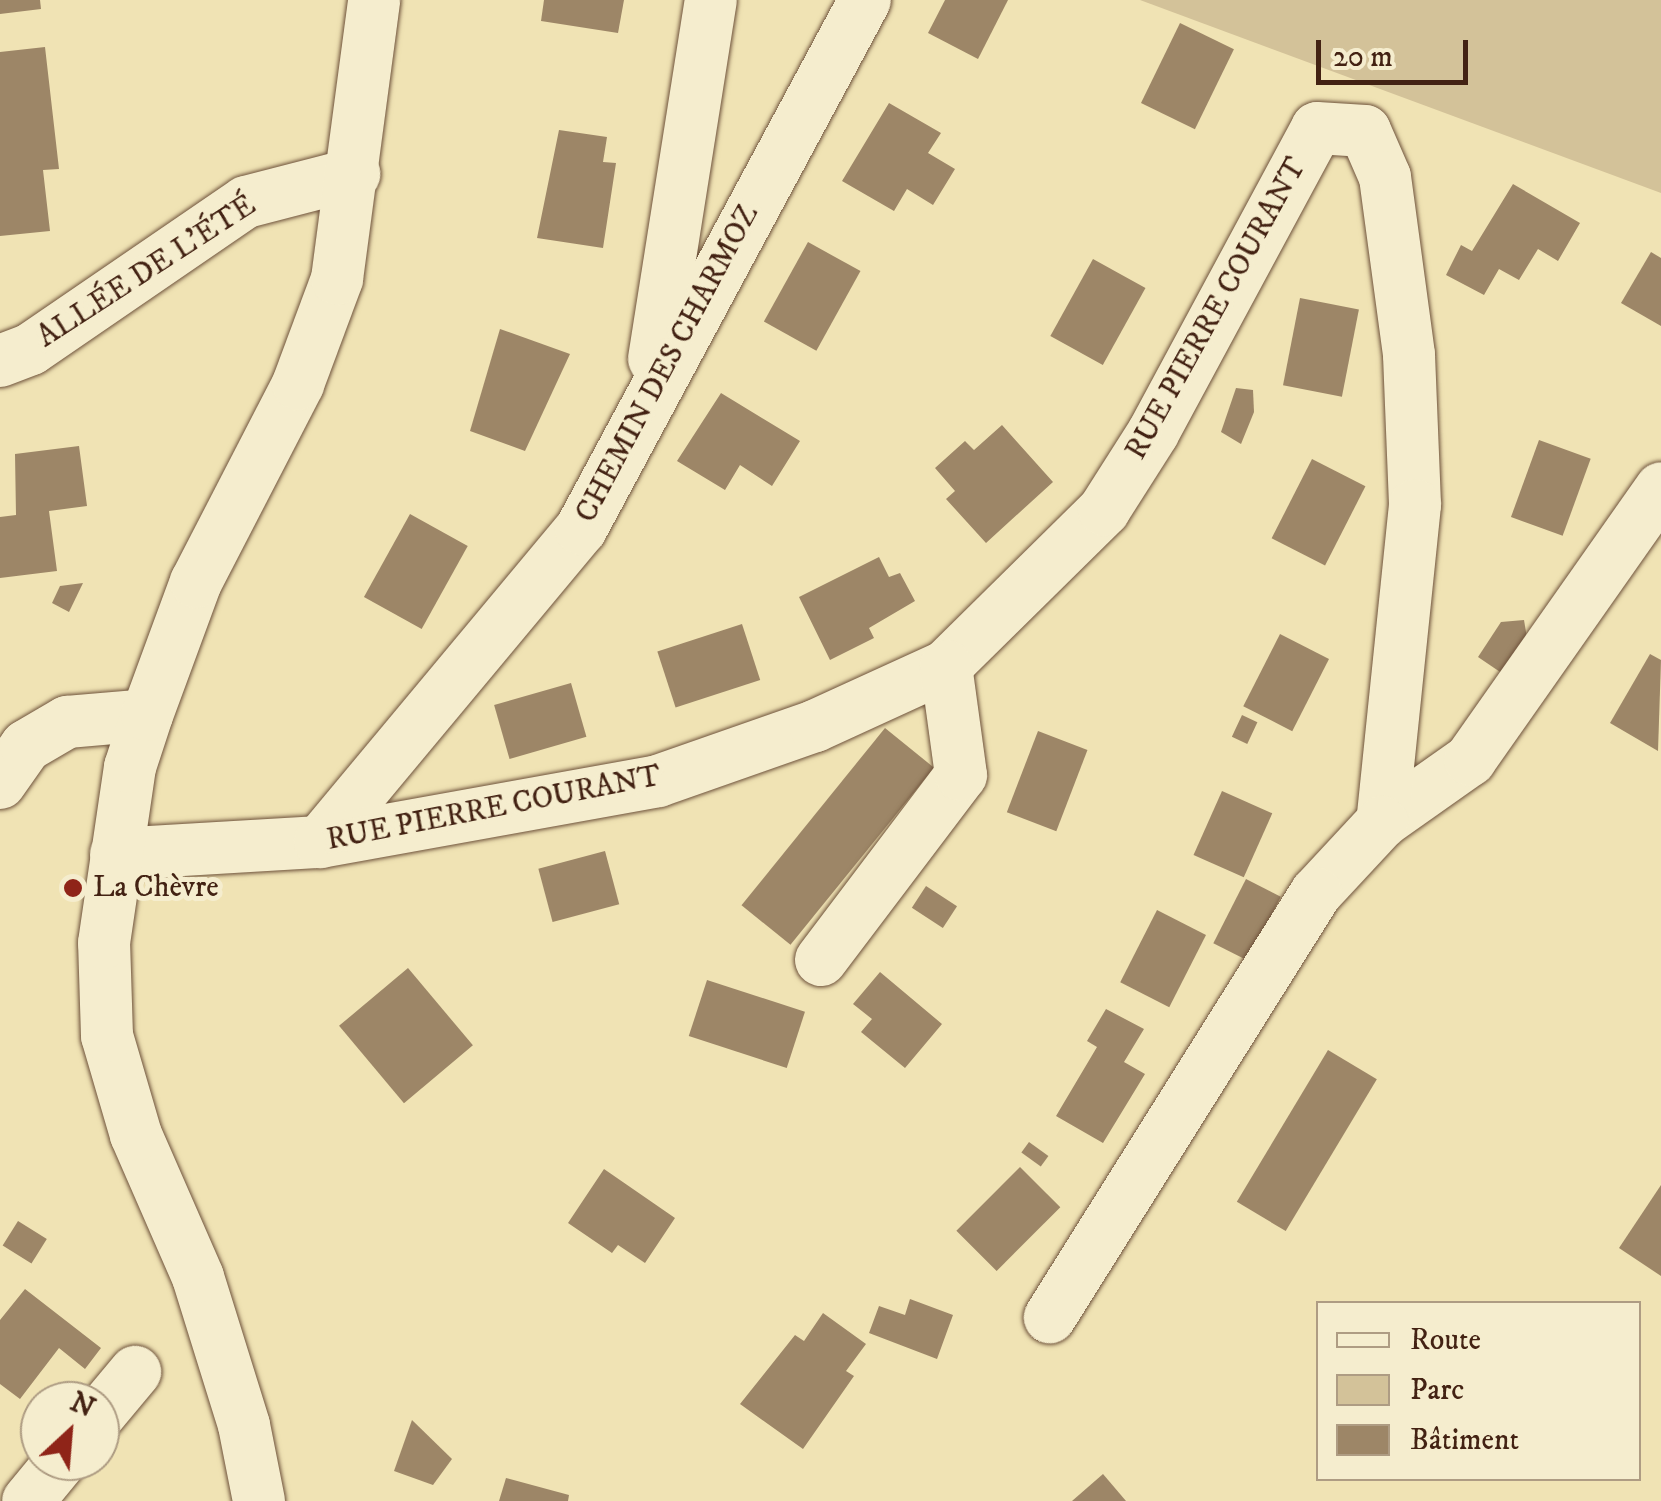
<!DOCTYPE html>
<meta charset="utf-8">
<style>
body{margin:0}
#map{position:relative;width:1661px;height:1501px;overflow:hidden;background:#f0e3b4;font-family:"IM FELL DW Pica",serif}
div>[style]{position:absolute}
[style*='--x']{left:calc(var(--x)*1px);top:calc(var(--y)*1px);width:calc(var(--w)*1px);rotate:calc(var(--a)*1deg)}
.green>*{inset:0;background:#d3c299}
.building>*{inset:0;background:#9d8667;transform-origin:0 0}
.roads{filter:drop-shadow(0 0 2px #6e523b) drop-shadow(0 0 2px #6e523b)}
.minor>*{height:52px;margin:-26px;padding:0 26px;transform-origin:26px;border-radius:26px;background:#f5edce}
.dots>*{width:28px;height:28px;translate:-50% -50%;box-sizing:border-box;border:5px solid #f5edce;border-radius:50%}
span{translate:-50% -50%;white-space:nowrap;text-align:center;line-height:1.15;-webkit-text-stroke:10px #f5edce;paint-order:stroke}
.street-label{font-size:30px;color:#432213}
.poi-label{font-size:30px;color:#432213}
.left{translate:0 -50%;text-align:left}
.legend{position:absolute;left:1316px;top:1301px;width:325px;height:180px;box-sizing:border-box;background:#f5edce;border:2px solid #ae9c83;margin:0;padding:12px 18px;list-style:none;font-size:30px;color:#432213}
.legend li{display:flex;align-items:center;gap:20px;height:50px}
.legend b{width:50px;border:2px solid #ae9c83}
.north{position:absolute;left:20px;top:1381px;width:100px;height:100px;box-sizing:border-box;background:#f5edce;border:2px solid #ae9c83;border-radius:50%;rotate:26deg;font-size:28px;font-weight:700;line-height:40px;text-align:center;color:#432213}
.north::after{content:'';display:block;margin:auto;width:35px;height:45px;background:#8f2418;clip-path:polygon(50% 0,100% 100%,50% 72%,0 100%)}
.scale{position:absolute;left:1316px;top:40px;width:152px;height:45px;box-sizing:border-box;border:5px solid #432213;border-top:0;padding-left:12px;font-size:30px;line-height:35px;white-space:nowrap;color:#432213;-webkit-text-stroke:8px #f5edce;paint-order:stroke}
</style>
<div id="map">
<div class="green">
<div style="clip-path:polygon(1140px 0,1661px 0,1661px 193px)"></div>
</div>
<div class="building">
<div style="clip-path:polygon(0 0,40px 0,41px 9px,0 14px)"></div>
<div style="clip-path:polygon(544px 0,624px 0,618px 33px,541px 21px)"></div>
<div style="clip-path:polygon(945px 0,1008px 0,978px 59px,928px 33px)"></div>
<div style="left:1180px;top:23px;width:60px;height:89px;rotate:26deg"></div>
<div style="clip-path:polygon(45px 47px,59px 169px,43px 170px,50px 231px,0 236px,0 52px)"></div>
<div style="clip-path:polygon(889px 103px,941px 133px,928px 153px,955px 169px,933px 205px,907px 189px,894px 211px,842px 181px)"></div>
<div style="clip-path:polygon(559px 130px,607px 137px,603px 162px,616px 163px,603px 248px,537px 238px)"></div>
<div style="clip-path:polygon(1513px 184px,1580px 223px,1558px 261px,1538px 249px,1519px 280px,1499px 269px,1484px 295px,1446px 275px,1461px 245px,1472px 251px)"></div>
<div style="left:808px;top:242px;width:60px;height:91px;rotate:29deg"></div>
<div style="clip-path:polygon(1651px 252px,1661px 258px,1661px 326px,1621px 303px)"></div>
<div style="left:1093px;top:259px;width:60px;height:88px;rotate:29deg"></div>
<div style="left:1300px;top:298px;width:60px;height:89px;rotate:11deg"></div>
<div style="clip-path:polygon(500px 329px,570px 354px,525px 451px,470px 431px)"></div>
<div style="clip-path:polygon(1236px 388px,1253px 390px,1254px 412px,1241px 444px,1221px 432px)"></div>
<div style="clip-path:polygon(721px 393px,800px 441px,772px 486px,740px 465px,725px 490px,677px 461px)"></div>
<div style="clip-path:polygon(1002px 425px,1053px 482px,986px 543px,946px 499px,955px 491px,935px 468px,965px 441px,974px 450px)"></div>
<div style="left:1539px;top:440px;width:55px;height:82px;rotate:20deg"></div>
<div style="clip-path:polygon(79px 446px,87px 506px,49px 511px,57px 571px,0 578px,0 517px,16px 515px,15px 454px)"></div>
<div style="left:1312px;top:459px;width:60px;height:89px;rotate:27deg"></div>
<div style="left:410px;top:514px;width:66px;height:95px;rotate:29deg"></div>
<div style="clip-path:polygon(879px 557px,889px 577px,900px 573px,915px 601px,869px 628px,874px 638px,830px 660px,799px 597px)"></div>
<div style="clip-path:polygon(83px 583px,69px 612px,52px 603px,60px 586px)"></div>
<div style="clip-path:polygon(1524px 620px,1528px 644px,1506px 676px,1478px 657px,1501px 622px)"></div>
<div style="left:742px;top:624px;width:59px;height:89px;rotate:72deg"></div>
<div style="left:1280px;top:634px;width:55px;height:81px;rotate:27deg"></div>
<div style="clip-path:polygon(1650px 654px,1661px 660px,1658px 751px,1610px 723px)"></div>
<div style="left:571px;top:683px;width:56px;height:80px;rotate:74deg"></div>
<div style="left:1242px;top:715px;width:17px;height:24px;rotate:25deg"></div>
<div style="left:885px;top:728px;width:63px;height:228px;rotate:39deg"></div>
<div style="left:1038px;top:731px;width:53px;height:87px;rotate:21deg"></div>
<div style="left:1222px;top:791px;width:55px;height:70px;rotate:24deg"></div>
<div style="left:605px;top:851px;width:55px;height:69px;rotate:75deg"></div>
<div style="left:1246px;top:879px;width:39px;height:72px;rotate:27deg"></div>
<div style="left:926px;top:886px;width:37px;height:26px;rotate:33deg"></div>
<div style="left:1157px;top:910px;width:55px;height:81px;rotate:27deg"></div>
<div style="left:408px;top:968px;width:101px;height:90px;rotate:50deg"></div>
<div style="clip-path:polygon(880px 972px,942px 1024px,905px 1068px,861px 1032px,872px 1019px,853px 1004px)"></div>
<div style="left:707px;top:980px;width:103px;height:59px;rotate:18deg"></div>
<div style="clip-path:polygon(1106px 1009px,1144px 1029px,1124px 1062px,1145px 1074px,1103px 1143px,1056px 1116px,1097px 1047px,1087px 1041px)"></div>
<div style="left:1328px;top:1050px;width:57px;height:177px;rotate:31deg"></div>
<div style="left:1029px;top:1142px;width:24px;height:13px;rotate:36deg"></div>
<div style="left:1020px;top:1167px;width:57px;height:90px;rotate:45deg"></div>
<div style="clip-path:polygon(604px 1169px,675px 1218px,645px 1263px,618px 1245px,612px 1253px,568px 1223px)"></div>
<div style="clip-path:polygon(1661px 1185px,1661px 1276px,1619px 1248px)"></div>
<div style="left:18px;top:1221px;width:34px;height:29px;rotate:32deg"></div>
<div style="clip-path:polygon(25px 1289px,101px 1348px,85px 1369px,59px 1348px,20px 1399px,0 1384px,0 1320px)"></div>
<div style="clip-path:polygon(910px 1299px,953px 1315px,937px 1359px,869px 1333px,879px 1306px,905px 1315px)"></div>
<div style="clip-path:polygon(823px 1313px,866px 1344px,846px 1371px,854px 1376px,803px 1449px,740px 1404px,795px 1335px,804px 1341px)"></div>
<div style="clip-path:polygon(412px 1420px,452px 1459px,433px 1485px,394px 1471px)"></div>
<div style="clip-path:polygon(1103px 1474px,1126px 1501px,1072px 1501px)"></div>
<div style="clip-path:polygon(506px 1478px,569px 1495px,568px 1501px,499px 1501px)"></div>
</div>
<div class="roads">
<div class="minor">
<div style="--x:654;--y:359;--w:363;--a:-81"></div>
<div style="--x:0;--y:361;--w:33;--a:-21"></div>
<div style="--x:31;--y:349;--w:260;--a:-34.4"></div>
<div style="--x:246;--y:202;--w:112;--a:-14.5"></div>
<div style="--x:0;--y:783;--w:45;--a:-54.9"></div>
<div style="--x:26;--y:746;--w:48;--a:-30.3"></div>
<div style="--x:67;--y:722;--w:80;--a:-5"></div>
<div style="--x:1382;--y:822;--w:108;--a:-35.2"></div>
<div style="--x:1470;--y:760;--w:332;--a:-54.9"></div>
<div style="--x:320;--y:842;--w:408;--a:-50.2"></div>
<div style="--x:581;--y:529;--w:600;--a:-61.77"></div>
<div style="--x:116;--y:854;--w:204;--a:-3.4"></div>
<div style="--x:320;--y:842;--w:343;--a:-10.2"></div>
<div style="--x:658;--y:781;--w:166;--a:-19.3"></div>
<div style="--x:815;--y:726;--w:144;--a:-24.6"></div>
<div style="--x:946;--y:666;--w:222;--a:-44.6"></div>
<div style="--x:1104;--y:510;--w:91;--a:-57.5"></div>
<div style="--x:1153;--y:433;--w:346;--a:-61.7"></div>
<div style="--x:1317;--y:128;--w:48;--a:3.6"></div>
<div style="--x:1365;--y:131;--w:50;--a:66.5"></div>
<div style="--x:1385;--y:177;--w:180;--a:82.3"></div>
<div style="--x:1409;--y:355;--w:150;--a:87.7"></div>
<div style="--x:1415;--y:505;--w:319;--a:95.9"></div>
<div style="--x:1382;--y:822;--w:97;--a:132.9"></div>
<div style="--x:1316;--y:893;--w:501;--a:122.1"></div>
<div style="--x:821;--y:960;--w:232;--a:-52.9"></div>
<div style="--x:961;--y:775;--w:110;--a:-97.8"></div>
<div style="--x:100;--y:1414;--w:55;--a:-50.2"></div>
<div style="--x:28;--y:1501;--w:52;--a:-50.5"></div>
<div style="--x:259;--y:1501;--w:77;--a:-101.2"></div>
<div style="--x:244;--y:1425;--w:155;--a:-107.3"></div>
<div style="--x:198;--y:1277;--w:155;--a:-113.6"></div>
<div style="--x:136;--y:1135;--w:103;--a:-106.3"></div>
<div style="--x:107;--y:1036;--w:93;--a:-91.8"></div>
<div style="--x:104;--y:943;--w:178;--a:-81.6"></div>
<div style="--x:130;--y:767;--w:55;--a:-71.9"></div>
<div style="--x:147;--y:715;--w:142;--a:-69.8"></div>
<div style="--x:196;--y:582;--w:223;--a:-62.7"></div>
<div style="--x:298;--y:384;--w:112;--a:-69.6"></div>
<div style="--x:337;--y:279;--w:281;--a:-82.4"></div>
</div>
</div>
<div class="dots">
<div style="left:73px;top:888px;background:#8f2418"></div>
</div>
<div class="street-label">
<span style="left:147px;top:272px;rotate:-33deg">ALLÉE DE L'ÉTÉ</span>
<span style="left:1217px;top:309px;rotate:-61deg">RUE PIERRE COURANT</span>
<span style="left:668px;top:364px;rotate:-62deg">CHEMIN DES CHARMOZ</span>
<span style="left:494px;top:809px;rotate:-11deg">RUE PIERRE COURANT</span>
</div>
<div class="poi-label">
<span class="left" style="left:93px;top:888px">La Chèvre</span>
</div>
<ul class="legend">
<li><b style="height:12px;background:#f5edce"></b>Route</li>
<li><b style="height:28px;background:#d3c299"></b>Parc</li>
<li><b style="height:28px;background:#9d8667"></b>Bâtiment</li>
</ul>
<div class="north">N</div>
<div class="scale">20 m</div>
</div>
